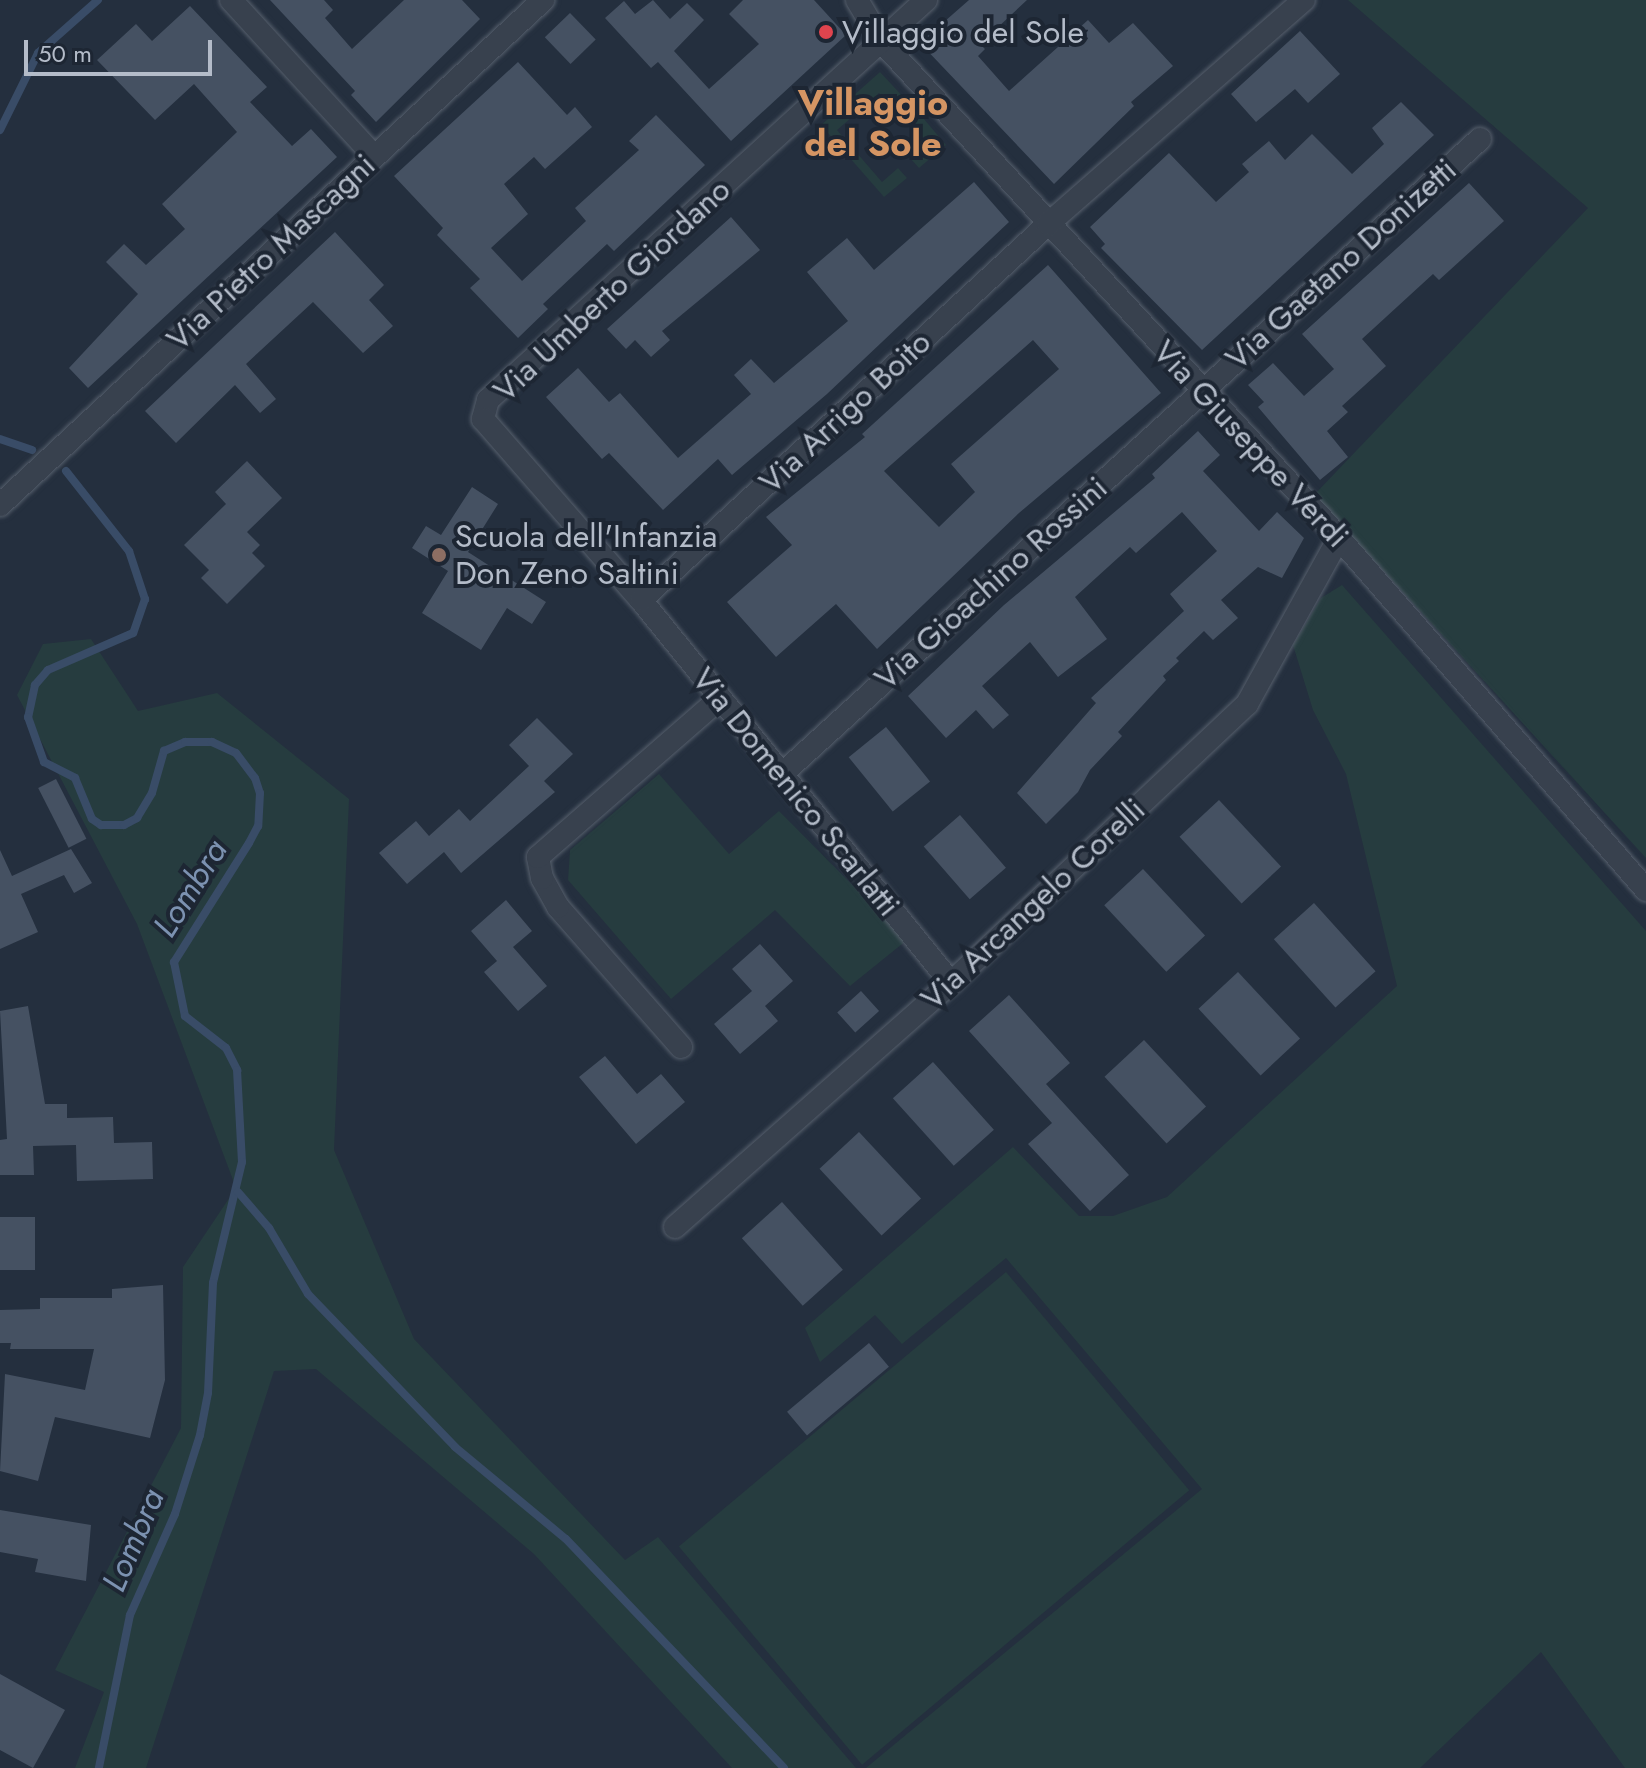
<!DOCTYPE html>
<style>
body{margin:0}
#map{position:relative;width:1646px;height:1768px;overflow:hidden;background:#242f3e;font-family:Jost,sans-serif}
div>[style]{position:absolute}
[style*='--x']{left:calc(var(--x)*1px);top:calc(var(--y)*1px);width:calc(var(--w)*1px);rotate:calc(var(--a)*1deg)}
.green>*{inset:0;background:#263c3f;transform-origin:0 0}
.stream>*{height:8px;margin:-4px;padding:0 4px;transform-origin:4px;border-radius:4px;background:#394c67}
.building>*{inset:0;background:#455162;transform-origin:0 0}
.roads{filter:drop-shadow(0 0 2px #565f6c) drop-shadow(0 0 2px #565f6c)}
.minor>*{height:22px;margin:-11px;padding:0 11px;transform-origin:11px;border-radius:11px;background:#38414e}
.dots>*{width:22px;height:22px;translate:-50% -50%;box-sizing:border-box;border:4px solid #1d2633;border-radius:50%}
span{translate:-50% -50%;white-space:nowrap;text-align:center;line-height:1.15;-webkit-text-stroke:8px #1d2633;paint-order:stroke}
.poi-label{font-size:32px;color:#b4bcc9}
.left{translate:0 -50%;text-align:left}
.street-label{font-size:32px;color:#b4bcc9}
.water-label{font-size:34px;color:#7c92b1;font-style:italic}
.quarter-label{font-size:36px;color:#d59563;font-weight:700}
.scale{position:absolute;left:24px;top:40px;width:188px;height:36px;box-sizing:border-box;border:4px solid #b4bcc9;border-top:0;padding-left:10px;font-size:24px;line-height:28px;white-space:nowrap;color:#b4bcc9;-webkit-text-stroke:6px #1d2633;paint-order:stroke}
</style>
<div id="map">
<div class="green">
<div style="clip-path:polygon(1348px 0,1646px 0,1646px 858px,1314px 495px,1588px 208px)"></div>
<div style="clip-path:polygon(880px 72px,907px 101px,896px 111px,879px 93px,864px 107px,853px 96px)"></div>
<div style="clip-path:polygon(842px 107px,851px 118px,837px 130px,882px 182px,898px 168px,907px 178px,884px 197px,821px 125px)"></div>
<div style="clip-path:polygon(918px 112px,946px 145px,919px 168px,909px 157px,924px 144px,906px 123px)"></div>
<div style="clip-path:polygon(1342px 585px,1646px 931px,1646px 1768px,1625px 1768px,1541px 1652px,1420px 1768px,866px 1768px,1202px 1489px,1006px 1258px,902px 1344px,875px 1315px,820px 1362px,805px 1328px,1013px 1147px,1079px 1216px,1113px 1216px,1167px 1197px,1397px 986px,1346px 774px,1313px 710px,1293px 645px,1321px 598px)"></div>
<div style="clip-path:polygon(91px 639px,138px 711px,217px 693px,349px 799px,334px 1150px,414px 1339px,625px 1560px,658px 1537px,856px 1768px,732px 1768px,534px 1554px,316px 1369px,274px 1371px,146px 1768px,75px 1768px,104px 1692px,55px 1670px,181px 1428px,183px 1267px,236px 1188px,137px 924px,17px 695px,43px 644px)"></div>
<div style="clip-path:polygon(659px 774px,729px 854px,779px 811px,907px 940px,850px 986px,775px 910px,671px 999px,568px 880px,570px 850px)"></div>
<div style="left:1006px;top:1272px;width:285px;height:427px;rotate:50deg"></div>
</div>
<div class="stream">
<div style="--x:0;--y:130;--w:86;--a:-63.7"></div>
<div style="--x:38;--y:53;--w:80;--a:-41.5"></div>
<div style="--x:0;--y:439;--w:34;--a:19"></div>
<div style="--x:66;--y:471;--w:102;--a:51.8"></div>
<div style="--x:129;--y:551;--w:51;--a:71.6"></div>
<div style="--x:145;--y:599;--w:36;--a:109"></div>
<div style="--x:133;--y:633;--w:93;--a:156.5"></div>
<div style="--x:48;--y:670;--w:20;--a:131"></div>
<div style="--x:35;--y:685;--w:33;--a:102"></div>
<div style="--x:28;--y:717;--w:48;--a:70.4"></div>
<div style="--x:44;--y:762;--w:35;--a:27"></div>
<div style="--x:75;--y:778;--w:44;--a:67.5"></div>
<div style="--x:92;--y:819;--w:11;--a:34"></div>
<div style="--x:101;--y:825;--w:23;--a:0"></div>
<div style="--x:124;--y:825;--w:15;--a:-28"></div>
<div style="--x:137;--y:818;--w:29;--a:-59"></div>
<div style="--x:152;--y:793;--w:44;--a:-74.1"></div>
<div style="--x:164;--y:751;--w:23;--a:-23"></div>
<div style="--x:185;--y:742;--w:27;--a:0"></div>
<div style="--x:212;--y:742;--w:26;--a:25"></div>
<div style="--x:236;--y:753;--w:31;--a:53"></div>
<div style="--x:255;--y:778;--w:16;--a:72"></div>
<div style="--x:260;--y:793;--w:33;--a:93"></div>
<div style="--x:258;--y:826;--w:19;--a:118"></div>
<div style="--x:249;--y:843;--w:141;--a:122.2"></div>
<div style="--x:174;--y:962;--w:55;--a:78.5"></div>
<div style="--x:185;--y:1016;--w:52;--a:38"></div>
<div style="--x:226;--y:1048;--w:25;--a:63"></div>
<div style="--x:237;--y:1070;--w:92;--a:86.9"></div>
<div style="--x:242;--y:1162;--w:124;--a:103.5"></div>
<div style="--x:213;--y:1283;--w:110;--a:92.6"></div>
<div style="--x:208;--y:1393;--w:43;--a:100.8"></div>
<div style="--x:200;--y:1435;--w:83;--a:107.6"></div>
<div style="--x:175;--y:1514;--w:111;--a:114"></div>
<div style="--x:130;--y:1615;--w:156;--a:101.5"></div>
<div style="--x:238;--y:1192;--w:48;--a:49.3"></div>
<div style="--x:269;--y:1228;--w:77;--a:59.4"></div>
<div style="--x:308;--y:1294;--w:212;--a:46.1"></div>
<div style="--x:455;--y:1447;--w:144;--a:39.7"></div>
<div style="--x:566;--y:1539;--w:316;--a:46.4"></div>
</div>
<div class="building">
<div style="clip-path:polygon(270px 0,324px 0,333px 10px,325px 18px,352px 49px,404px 0,462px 0,480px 19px,376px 122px,351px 95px,355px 91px)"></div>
<div style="clip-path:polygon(653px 0,670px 19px,687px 3px,704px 20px,674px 51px,709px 89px,759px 44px,729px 14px,743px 0,814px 0,846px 35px,731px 141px,658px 62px,651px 68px,605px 18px,624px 1px,635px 14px)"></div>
<div style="clip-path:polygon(969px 0,1027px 0,980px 44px,985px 49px,978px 56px,1009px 91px,1088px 20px,1109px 43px,1133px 23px,1173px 66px,1131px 102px,1134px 106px,1054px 184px,920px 43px)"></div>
<div style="clip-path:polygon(190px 6px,267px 87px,250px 102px,292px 146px,311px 129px,337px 157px,88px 388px,69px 368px,138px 294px,106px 262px,124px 244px,146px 265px,185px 229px,162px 204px,237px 132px,194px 84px,155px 120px,97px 60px,136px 24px,152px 41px)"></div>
<div style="left:570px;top:13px;width:37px;height:35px;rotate:46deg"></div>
<div style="clip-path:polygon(1300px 31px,1340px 74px,1308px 103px,1295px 89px,1256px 122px,1231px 94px)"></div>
<div style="clip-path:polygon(518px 62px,567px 115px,575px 107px,592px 127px,545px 169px,534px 157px,504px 184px,528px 214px,491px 248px,522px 281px,586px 221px,575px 208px,639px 150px,629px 141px,656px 115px,705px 165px,614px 251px,607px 244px,543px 304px,548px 309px,518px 338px,470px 288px,480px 279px,437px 235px,443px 228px,394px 176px)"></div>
<div style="clip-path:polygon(1401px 102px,1434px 135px,1202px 350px,1101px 248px,1105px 244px,1090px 227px,1169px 153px,1216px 202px,1249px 172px,1242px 164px,1269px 141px,1285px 160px,1312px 134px,1352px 174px,1384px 144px,1372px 128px)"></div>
<div style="clip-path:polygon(974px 182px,1009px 222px,827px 394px,732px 475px,718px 459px,663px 510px,609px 453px,602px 459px,546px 397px,578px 368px,609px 402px,620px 393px,678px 458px,751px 394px,734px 375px,751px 359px,774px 383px,848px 321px,807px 272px,847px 238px,874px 270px)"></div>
<div style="clip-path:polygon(1469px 183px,1504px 221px,1439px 280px,1433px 274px,1362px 339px,1386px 366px,1342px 406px,1348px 412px,1327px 431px,1348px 457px,1320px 480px,1258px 407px,1264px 402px,1248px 385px,1273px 363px,1304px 396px,1334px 369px,1302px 334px)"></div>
<div style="clip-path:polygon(731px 217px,760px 250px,662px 331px,670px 340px,651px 357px,635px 340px,626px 349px,607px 329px)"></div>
<div style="clip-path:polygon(335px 232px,384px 285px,369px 300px,393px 326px,363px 353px,313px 302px,246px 364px,276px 399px,260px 413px,235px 385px,176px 443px,145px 411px)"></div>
<div style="clip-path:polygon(evenodd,1048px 265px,1161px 393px,1019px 513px,877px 649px,836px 604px,776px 657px,727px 602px,792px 545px,766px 517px,865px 437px,862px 434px,1048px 265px,1033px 340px,1059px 369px,951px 464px,975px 492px,939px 527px,884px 471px,1033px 340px)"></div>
<div style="clip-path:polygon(1198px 431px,1220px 455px,1203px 471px,1259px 531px,1277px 512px,1304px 538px,1282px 578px,1258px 567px,1221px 600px,1238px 618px,1213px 640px,1204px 631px,1176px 658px,1179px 661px,1163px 676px,1166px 680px,1118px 732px,1122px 736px,1090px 770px,1078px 792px,1046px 824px,1017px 793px,1096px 703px,1091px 698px,1184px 611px,1170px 594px,1217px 551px,1182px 512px,1136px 553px,1130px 547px,1075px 597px,1107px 639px,1058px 677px,1030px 642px,982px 686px,1009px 715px,993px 729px,976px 710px,946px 738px,908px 696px,1004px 605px,1155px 478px,1152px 474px)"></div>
<div style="clip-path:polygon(247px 461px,282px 498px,247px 532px,260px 545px,252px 553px,265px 566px,227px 604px,201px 578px,209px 570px,184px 545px,226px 504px,215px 492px)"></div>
<div style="clip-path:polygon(472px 487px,498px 504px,468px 552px,546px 602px,532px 624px,507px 608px,481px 650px,422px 613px,448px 571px,412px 548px,426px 526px,441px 535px)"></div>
<div style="clip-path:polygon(537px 718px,573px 754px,544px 781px,555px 792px,461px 873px,444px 852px,407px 884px,379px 853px,416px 821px,429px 836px,459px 809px,470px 821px,529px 766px,509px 745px)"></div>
<div style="left:886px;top:727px;width:70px;height:48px;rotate:51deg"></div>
<div style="left:56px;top:779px;width:67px;height:20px;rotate:63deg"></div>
<div style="left:1219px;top:800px;width:91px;height:54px;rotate:47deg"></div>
<div style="left:960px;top:815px;width:70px;height:48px;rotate:49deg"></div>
<div style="clip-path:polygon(71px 849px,92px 883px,74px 893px,64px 875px,21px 894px,38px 932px,0 949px,0 850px,12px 876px)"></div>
<div style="left:1143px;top:869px;width:91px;height:53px;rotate:47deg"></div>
<div style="clip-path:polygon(506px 900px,532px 931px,513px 947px,547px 986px,518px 1011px,484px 972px,497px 961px,471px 931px)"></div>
<div style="left:1314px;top:903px;width:92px;height:54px;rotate:48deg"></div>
<div style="clip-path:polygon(760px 944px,793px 981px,765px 1006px,778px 1021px,740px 1054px,714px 1024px,752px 991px,732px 969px)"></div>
<div style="left:1238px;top:972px;width:91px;height:54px;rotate:47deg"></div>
<div style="left:861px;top:991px;width:27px;height:32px;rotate:48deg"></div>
<div style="clip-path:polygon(1009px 995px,1070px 1063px,1046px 1084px,1129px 1175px,1090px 1211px,1028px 1144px,1052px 1123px,969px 1031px)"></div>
<div style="clip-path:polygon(28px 1006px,45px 1104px,67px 1104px,67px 1118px,113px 1117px,114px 1143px,152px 1142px,153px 1179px,77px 1181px,76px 1145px,33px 1146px,34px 1175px,0 1175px,0 1140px,7px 1139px,0 1011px)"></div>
<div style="left:1144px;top:1040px;width:91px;height:54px;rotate:47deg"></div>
<div style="clip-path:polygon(605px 1056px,637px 1094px,661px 1074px,685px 1102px,636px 1144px,579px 1077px)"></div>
<div style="left:933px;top:1062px;width:91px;height:54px;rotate:48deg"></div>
<div style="left:859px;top:1132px;width:91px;height:54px;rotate:47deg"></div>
<div style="left:782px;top:1202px;width:91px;height:54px;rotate:48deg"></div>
<div style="left:0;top:1217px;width:35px;height:53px"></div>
<div style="clip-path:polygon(163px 1285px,165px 1380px,150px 1438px,55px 1417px,38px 1481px,0 1471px,5px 1374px,85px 1390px,94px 1349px,10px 1349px,11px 1343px,0 1343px,0 1310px,40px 1309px,40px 1298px,112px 1298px,112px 1289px)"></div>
<div style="left:869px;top:1343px;width:31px;height:107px;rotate:50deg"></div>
<div style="clip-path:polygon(0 1510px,91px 1525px,86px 1581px,35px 1572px,38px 1559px,0 1552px)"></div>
<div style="clip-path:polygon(0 1674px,65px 1710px,33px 1768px,0 1750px)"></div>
</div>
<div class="roads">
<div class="minor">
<div style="--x:231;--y:0;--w:212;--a:47.5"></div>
<div style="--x:857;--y:0;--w:49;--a:59.2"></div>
<div style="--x:882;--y:42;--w:644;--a:47.27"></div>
<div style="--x:1319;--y:515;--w:498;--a:48.9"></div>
<div style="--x:926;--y:0;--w:593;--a:137.6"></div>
<div style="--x:488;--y:400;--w:20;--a:105"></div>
<div style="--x:483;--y:419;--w:240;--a:48.9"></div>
<div style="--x:641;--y:600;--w:493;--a:51"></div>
<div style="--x:0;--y:505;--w:742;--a:-42.92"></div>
<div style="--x:641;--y:600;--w:554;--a:-42.73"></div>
<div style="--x:1048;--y:224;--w:340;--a:-41.2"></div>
<div style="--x:781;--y:775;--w:945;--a:-42.3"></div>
<div style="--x:681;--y:1047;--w:186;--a:-131.3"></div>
<div style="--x:558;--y:907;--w:33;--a:-119"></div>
<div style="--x:542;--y:878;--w:21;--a:-101"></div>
<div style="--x:538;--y:857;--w:242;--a:-41.1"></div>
<div style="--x:675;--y:1227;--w:368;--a:-41.5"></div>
<div style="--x:951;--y:983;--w:407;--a:-43.3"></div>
<div style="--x:1247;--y:704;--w:190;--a:-61"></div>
</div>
</div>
<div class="dots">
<div style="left:826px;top:32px;background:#e0444e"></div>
<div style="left:439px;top:555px;background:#8d6e63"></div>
</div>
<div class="poi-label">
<span class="left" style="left:842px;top:32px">Villaggio del Sole</span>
<span class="left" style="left:455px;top:555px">Scuola dell'Infanzia<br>Don Zeno Saltini</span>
</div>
<div class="street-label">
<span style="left:271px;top:252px;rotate:-43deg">Via Pietro Mascagni</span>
<span style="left:1341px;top:264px;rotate:-42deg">Via Gaetano Donizetti</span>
<span style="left:612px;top:290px;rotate:-43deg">Via Umberto Giordano</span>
<span style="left:845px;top:412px;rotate:-43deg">Via Arrigo Boito</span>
<span style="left:1251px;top:444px;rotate:47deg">Via Giuseppe Verdi</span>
<span style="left:991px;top:583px;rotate:-42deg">Via Gioachino Rossini</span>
<span style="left:796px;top:792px;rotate:51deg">Via Domenico Scarlatti</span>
<span style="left:1033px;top:904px;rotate:-43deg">Via Arcangelo Corelli</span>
</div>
<div class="water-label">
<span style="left:190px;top:888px;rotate:-58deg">Lombra</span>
<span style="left:133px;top:1540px;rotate:-67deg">Lombra</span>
</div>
<div class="quarter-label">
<span style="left:873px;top:123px">Villaggio<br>del Sole</span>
</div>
<div class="scale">50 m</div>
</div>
